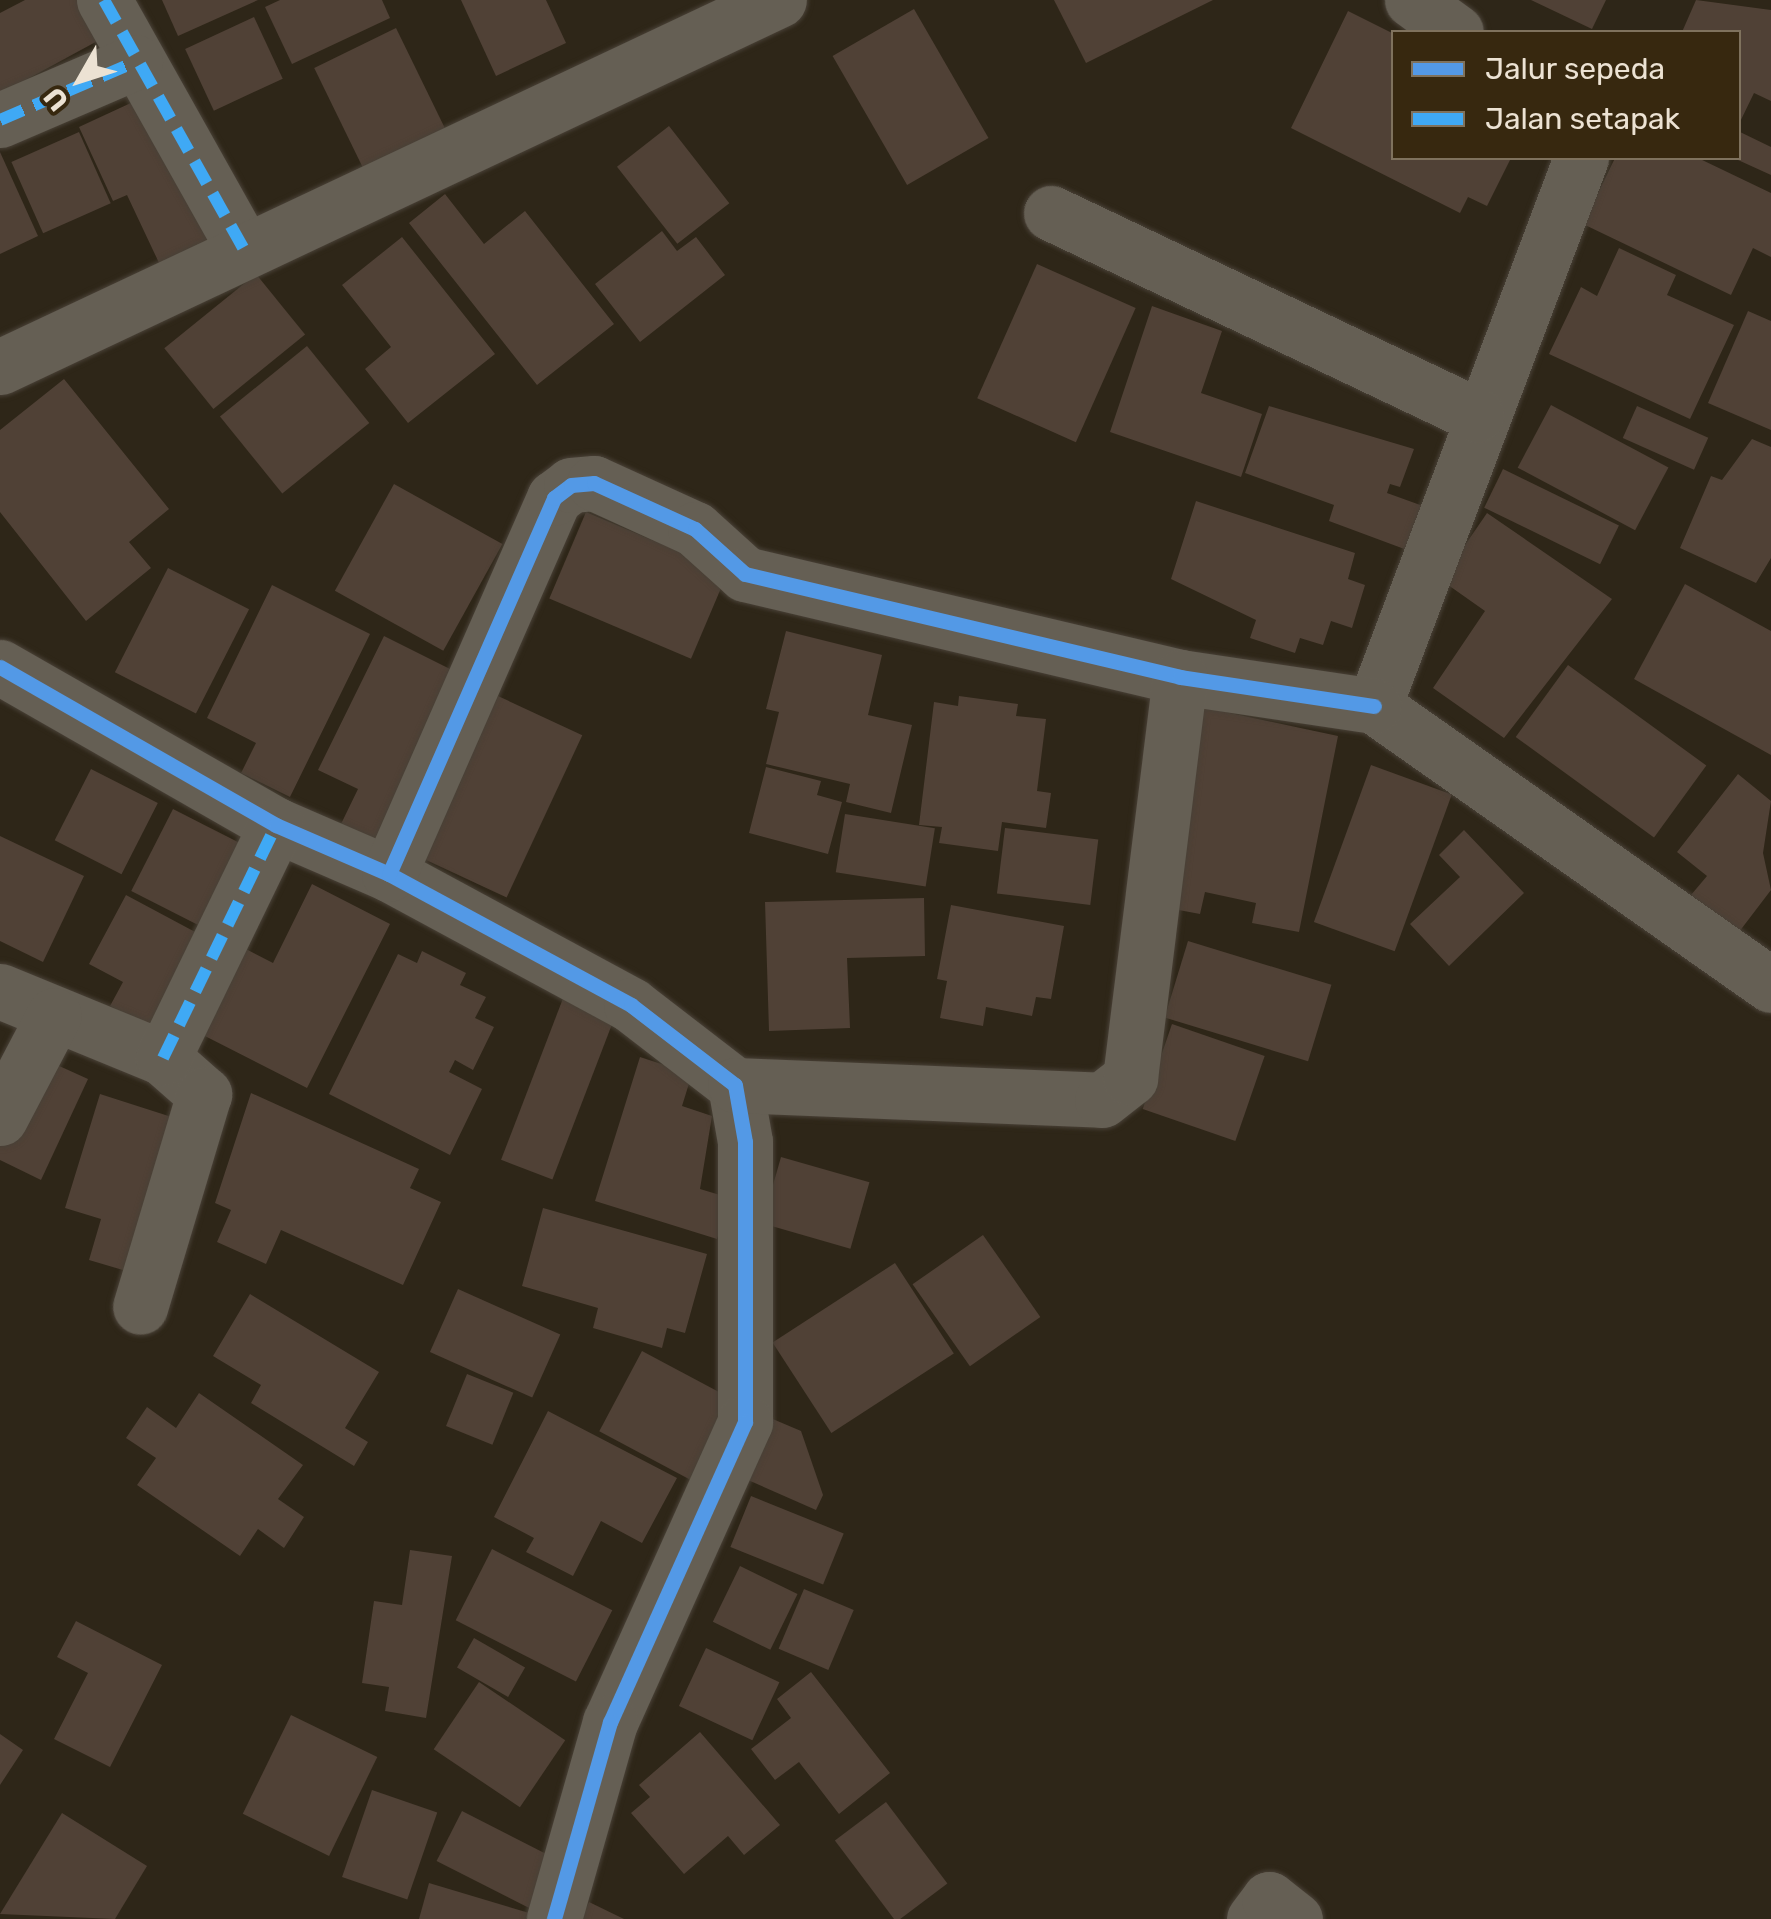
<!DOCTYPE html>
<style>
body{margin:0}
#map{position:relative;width:1771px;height:1919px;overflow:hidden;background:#2e2618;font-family:Rubik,sans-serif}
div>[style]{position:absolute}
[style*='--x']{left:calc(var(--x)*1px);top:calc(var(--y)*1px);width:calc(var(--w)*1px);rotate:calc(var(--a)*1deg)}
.building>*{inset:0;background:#504136;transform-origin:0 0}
.roads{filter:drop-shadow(0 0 2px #494137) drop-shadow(0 0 2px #494137)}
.minor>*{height:55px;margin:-27.5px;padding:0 27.5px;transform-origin:27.5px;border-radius:27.5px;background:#655f54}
.quiet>*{height:12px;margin-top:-6px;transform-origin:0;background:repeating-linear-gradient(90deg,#3fa9f5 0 25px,transparent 0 37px)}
.cycleway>*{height:15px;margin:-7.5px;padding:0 7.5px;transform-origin:7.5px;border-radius:7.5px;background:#5399e6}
span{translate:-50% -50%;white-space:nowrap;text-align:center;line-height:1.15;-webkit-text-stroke:10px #37280f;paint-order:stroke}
.legend{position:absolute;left:1391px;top:30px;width:350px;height:130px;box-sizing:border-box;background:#37280f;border:2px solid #7f725d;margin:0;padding:12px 18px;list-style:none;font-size:30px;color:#ece2d3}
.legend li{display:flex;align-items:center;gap:20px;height:50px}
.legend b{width:50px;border:2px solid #7f725d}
.north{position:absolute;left:30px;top:30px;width:100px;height:100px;-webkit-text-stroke:8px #37280f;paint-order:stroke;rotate:231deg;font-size:28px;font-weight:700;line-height:40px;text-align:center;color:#ece2d3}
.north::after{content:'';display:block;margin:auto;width:35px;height:45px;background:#ece2d3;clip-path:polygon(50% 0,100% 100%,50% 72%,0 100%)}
</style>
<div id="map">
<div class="building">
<div style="clip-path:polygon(25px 0,96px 0,114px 32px,0 94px,0 13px)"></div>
<div style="clip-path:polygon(162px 0,258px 0,178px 36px)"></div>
<div style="clip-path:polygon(280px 0,382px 0,390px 18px,292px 64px,265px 7px)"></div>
<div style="clip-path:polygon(461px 0,546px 0,566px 43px,496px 76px)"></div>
<div style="clip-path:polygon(1054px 0,1213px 0,1086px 63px)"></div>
<div style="clip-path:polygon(1531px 0,1606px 0,1592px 29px)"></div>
<div style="clip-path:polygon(1696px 0,1771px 10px,1771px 101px,1754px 93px,1738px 126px,1738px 32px,1682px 32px)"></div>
<div style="left:914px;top:9px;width:149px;height:94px;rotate:60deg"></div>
<div style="clip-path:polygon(1348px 11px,1394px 34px,1394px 158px,1511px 158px,1487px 206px,1468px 197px,1460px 213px,1291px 128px)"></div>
<div style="left:254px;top:17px;width:68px;height:76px;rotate:65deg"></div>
<div style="left:396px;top:28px;width:113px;height:91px;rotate:64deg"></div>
<div style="clip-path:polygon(148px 95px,215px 240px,160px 265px,127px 195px,113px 201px,79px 127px)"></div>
<div style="left:669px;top:126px;width:98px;height:66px;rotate:52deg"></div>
<div style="clip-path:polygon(1738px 131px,1771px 147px,1771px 175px,1738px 160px)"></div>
<div style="left:79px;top:132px;width:78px;height:74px;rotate:66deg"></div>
<div style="clip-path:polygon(0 152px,38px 236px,0 254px)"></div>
<div style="clip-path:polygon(1615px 158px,1698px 158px,1771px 193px,1771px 257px,1753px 248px,1731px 295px,1583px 224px)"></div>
<div style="clip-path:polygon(445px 194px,484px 244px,525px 211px,614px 324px,537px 385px,409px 223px)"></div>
<div style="clip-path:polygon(662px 231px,677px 251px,696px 237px,725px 275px,640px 342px,595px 284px)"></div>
<div style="clip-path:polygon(402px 237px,495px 354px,408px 423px,365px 369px,391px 347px,342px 285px)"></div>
<div style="clip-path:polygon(1619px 248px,1676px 275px,1667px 295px,1734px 325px,1690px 419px,1549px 354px,1581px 287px,1597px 296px)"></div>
<div style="left:1037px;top:264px;width:108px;height:147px;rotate:24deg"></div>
<div style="left:256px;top:274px;width:78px;height:118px;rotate:51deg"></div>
<div style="clip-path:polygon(1152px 306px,1222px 331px,1201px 393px,1262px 414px,1241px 477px,1110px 432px)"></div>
<div style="clip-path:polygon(1748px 311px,1771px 321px,1771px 430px,1708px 403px)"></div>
<div style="left:307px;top:346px;width:99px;height:112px;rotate:51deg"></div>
<div style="clip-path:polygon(64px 379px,169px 509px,129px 542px,151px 568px,86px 621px,0 512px,0 430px)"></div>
<div style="left:1551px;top:405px;width:133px;height:71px;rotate:28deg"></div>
<div style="clip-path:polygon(1269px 406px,1414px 449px,1400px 487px,1390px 484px,1387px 493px,1423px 506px,1407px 550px,1329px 521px,1334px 505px,1245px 473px)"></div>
<div style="left:1637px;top:406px;width:78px;height:35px;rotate:24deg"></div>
<div style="clip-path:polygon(1752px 439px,1771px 447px,1771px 558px,1756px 583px,1680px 548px,1711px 476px,1722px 480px)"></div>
<div style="left:1503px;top:469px;width:129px;height:43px;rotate:26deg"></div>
<div style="left:394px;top:484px;width:124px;height:122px;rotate:29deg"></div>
<div style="clip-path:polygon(1196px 501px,1355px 553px,1348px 579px,1365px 585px,1352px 628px,1331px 621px,1323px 645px,1300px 638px,1295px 653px,1250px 638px,1256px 620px,1171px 579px)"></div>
<div style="left:586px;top:512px;width:154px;height:94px;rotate:23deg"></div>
<div style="clip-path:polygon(1487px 513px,1612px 599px,1504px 738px,1433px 688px,1485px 611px,1441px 580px)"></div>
<div style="left:168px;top:568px;width:91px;height:117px;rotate:27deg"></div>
<div style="clip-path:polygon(1685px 584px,1771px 631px,1771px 755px,1634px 679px)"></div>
<div style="clip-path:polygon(272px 585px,370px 634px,290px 797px,241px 773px,256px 743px,207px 718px)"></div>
<div style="clip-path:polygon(786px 631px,882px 655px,868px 715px,912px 725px,891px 813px,846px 802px,850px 784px,766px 764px,779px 712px,766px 709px)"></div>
<div style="clip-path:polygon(384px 636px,470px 679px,386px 849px,340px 826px,358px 789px,318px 770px)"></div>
<div style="left:1568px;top:665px;width:171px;height:89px;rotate:36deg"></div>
<div style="left:498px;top:696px;width:93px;height:179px;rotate:25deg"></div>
<div style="clip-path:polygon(959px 696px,1018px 704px,1016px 716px,1046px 719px,1037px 791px,1051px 793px,1046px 828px,1002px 822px,998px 851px,939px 843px,942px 827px,919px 825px,934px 702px,958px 706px)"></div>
<div style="clip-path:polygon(1193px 705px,1338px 736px,1299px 932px,1252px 923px,1256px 903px,1205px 892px,1200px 914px,1152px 905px)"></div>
<div style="left:1371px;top:765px;width:86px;height:167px;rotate:20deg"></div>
<div style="clip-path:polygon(766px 767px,821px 781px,817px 795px,842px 802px,828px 854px,749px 833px)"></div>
<div style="left:91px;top:769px;width:75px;height:80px;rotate:27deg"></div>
<div style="clip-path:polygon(1738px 774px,1771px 801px,1763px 853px,1771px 890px,1739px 932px,1691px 895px,1707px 876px,1677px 852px)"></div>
<div style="left:173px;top:809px;width:96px;height:92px;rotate:27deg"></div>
<div style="left:845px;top:814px;width:91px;height:59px;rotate:9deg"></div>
<div style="left:1005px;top:828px;width:94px;height:66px;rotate:7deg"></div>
<div style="clip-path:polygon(1464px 830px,1524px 893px,1449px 966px,1410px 924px,1460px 877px,1439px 855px)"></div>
<div style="clip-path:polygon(0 836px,84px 876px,43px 962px,0 941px)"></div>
<div style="clip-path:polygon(312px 884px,390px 924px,307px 1088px,201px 1034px,244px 948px,273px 963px)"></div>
<div style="clip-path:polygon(126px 895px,212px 941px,150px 1027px,110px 1006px,123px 982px,89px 964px)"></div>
<div style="clip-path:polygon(924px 898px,925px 956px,847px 958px,850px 1028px,769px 1031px,765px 902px)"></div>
<div style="clip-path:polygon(951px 905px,1064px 926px,1051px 999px,1036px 997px,1032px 1016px,986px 1007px,983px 1026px,940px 1018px,947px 981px,937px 979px)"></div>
<div style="left:1188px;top:941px;width:150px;height:80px;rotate:17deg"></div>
<div style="clip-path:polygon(422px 951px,466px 973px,460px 985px,486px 997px,475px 1018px,494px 1027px,473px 1070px,455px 1060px,449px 1072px,482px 1089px,450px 1155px,329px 1094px,398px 954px,417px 963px)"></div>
<div style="left:567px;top:988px;width:55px;height:184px;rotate:21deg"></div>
<div style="left:1172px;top:1024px;width:98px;height:90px;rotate:19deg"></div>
<div style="clip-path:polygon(35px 1055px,88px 1079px,41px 1180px,0 1160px,0 1131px)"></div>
<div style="clip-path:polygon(640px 1057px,692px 1074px,682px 1106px,712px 1116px,700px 1189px,730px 1198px,717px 1239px,595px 1201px)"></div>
<div style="clip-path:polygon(251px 1093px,419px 1169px,410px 1188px,441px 1202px,403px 1285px,281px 1230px,266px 1264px,217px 1242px,231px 1210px,215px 1203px)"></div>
<div style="clip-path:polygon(100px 1094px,181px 1120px,133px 1273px,89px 1260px,101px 1219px,65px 1208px)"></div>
<div style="left:781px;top:1157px;width:92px;height:69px;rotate:16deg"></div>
<div style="clip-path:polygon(543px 1208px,707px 1254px,685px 1333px,667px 1328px,662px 1348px,593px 1328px,598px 1308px,522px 1286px)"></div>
<div style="left:983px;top:1235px;width:100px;height:86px;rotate:55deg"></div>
<div style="left:895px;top:1263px;width:108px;height:146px;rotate:57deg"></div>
<div style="left:458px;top:1289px;width:112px;height:69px;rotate:24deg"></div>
<div style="clip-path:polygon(250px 1294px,379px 1372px,345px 1428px,368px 1442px,354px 1466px,251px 1403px,261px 1385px,213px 1356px)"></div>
<div style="left:642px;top:1351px;width:110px;height:91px;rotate:28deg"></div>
<div style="left:467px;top:1374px;width:50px;height:56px;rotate:22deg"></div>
<div style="clip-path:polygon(199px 1393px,303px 1465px,278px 1499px,304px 1517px,284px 1548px,258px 1529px,240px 1556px,137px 1485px,156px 1458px,126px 1438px,147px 1407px,176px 1428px)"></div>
<div style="clip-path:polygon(548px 1411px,677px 1478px,642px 1543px,601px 1521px,573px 1576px,526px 1552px,534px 1538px,494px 1517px)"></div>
<div style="clip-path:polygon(768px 1417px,801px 1431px,823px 1495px,816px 1510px,741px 1477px)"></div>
<div style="left:751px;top:1496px;width:100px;height:55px;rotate:22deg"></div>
<div style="left:492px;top:1549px;width:135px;height:80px;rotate:27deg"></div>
<div style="clip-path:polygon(410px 1550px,452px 1556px,426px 1718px,385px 1711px,389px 1687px,362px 1683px,374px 1601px,402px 1605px)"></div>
<div style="left:740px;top:1566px;width:64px;height:62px;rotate:26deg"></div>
<div style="left:804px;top:1589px;width:54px;height:65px;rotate:23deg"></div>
<div style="clip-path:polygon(76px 1621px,162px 1665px,110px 1767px,54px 1739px,88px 1673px,57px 1657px)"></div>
<div style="left:474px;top:1638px;width:59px;height:34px;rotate:30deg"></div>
<div style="left:706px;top:1648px;width:81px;height:64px;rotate:25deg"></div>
<div style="clip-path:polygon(811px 1672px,890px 1773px,839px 1814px,799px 1762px,775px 1780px,751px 1749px,791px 1718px,777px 1699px)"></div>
<div style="left:479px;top:1682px;width:104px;height:81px;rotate:34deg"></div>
<div style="left:291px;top:1715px;width:96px;height:110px;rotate:26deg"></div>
<div style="clip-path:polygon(700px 1732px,780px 1825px,744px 1855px,728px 1836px,684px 1874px,631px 1813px,650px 1797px,639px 1785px)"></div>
<div style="clip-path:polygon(0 1734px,23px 1750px,0 1785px)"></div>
<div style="left:372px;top:1790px;width:69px;height:92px;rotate:19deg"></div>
<div style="left:886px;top:1802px;width:102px;height:64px;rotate:53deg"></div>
<div style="left:462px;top:1811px;width:105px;height:56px;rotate:27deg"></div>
<div style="clip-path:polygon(62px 1813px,147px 1866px,115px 1919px,0 1914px)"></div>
<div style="clip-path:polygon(429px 1883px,536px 1915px,535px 1919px,419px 1919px)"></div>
<div style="clip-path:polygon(589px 1902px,624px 1919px,581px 1919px)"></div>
</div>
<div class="roads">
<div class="minor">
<div style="--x:104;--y:0;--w:284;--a:60.7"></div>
<div style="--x:1412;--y:0;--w:54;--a:36"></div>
<div style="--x:0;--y:120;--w:147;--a:-23.2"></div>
<div style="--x:1581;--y:158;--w:586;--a:110.69"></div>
<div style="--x:1374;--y:706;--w:485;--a:35.1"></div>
<div style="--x:1051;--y:213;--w:471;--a:25.4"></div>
<div style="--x:0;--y:367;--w:861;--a:-25.23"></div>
<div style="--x:0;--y:667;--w:318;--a:29.8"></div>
<div style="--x:276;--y:825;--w:123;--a:23.4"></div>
<div style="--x:389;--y:874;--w:275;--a:28.4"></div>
<div style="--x:631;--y:1005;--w:131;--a:37.6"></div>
<div style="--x:735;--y:1085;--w:58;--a:80"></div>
<div style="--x:745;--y:1142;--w:280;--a:90"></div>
<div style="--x:745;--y:1422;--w:329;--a:114.2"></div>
<div style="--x:610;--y:1722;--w:205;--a:105.9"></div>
<div style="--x:389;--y:874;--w:411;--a:-66.3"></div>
<div style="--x:554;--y:498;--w:21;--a:-37"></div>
<div style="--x:571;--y:485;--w:23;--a:-5"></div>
<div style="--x:594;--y:483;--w:111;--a:24.5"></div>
<div style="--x:695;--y:529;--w:67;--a:42"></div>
<div style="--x:745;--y:574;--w:447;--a:13.3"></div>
<div style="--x:1180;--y:677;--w:196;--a:8.5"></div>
<div style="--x:0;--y:991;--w:176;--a:22.3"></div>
<div style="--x:163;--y:1058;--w:55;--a:41.3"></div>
<div style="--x:204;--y:1094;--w:222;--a:106.7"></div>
<div style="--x:163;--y:1058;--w:259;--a:-64.1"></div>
<div style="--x:735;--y:1085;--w:367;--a:2.3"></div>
<div style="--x:1102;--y:1100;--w:36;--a:-38"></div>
<div style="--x:1130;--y:1078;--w:404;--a:-82.9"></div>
<div style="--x:0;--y:1118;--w:116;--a:-62.3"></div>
<div style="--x:1254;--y:1919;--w:25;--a:-53"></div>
<div style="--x:1269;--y:1899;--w:33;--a:38"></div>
</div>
</div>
<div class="quiet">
<div style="--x:104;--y:0;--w:284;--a:60.7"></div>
<div style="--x:0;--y:120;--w:147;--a:-23.2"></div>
<div style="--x:163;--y:1058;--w:259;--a:-64.1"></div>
</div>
<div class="cycleway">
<div style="--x:0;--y:667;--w:318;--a:29.8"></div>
<div style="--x:276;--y:825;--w:123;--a:23.4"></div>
<div style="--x:389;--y:874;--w:275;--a:28.4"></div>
<div style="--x:631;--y:1005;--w:131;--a:37.6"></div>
<div style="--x:735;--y:1085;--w:58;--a:80"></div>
<div style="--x:745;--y:1142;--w:280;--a:90"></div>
<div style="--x:745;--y:1422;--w:329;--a:114.2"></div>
<div style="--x:610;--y:1722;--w:205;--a:105.9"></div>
<div style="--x:389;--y:874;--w:411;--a:-66.3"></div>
<div style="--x:554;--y:498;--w:21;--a:-37"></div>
<div style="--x:571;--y:485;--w:23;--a:-5"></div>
<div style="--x:594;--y:483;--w:111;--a:24.5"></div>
<div style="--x:695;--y:529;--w:67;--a:42"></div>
<div style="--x:745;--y:574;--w:447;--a:13.3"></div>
<div style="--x:1180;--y:677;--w:196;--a:8.5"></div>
</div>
<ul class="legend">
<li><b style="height:12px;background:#5399e6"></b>Jalur sepeda</li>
<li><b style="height:12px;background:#3fa9f5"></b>Jalan setapak</li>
</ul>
<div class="north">U</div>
</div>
